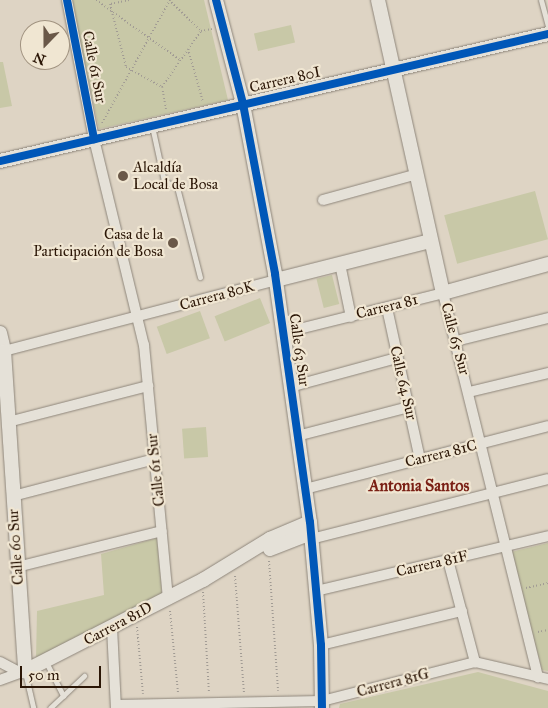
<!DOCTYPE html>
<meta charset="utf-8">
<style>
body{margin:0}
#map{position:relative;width:548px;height:708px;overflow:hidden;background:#ded4c4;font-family:"IM FELL Great Primer",serif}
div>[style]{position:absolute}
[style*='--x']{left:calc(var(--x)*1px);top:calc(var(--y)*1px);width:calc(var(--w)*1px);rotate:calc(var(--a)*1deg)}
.green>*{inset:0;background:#c8c8a7;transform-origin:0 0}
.path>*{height:2px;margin-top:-1px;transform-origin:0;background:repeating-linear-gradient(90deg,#a19b94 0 1px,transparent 0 3.5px)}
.roads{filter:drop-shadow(0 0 1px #8e867b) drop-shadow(0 0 1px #8e867b)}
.lane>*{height:5px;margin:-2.5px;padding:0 2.5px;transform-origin:2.5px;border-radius:2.5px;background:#e5e1d8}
.street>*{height:10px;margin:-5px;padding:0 5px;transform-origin:5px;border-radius:5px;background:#e5e1d8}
.secondary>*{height:14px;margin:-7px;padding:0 7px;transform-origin:7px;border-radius:7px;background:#e5e1d8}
.cycleway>*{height:8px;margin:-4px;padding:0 4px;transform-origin:4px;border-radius:4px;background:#0057b8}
.dots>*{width:14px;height:14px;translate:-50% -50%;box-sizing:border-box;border:2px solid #f0e6d2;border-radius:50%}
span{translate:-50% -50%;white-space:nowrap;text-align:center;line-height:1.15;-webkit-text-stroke:4.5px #f0e6d2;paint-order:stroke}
.street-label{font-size:15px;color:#2b1606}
.poi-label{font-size:15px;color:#2b1606}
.left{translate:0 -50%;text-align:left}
.right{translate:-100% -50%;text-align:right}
.neighbourhood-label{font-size:16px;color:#7a1f14;font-weight:700}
.north{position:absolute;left:20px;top:20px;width:50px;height:50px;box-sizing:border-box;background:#f0e6d2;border:1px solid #a19380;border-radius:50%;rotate:202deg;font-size:14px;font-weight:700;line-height:20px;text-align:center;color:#2b1606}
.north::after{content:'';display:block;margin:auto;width:18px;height:22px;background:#6a5848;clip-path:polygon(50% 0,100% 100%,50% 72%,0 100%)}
.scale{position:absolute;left:20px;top:666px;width:81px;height:22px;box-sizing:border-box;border:2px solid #2b1606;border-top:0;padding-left:6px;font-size:15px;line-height:18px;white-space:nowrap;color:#2b1606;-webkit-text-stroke:4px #f0e6d2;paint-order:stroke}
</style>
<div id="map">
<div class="green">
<div style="clip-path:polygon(71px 0,204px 0,228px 100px,99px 129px)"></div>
<div style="left:291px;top:25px;width:18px;height:38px;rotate:77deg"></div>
<div style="clip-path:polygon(0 62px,3px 62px,12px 106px,0 108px)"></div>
<div style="left:535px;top:191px;width:50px;height:94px;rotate:75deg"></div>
<div style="left:332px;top:275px;width:30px;height:16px;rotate:76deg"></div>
<div style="left:260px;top:298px;width:27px;height:49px;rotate:68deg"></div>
<div style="left:200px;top:311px;width:29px;height:46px;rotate:70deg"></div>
<div style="left:206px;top:427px;width:30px;height:24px;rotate:86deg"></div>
<div style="clip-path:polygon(157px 538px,162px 594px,36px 659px,37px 611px,104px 595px,101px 554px)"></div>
<div style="clip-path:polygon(548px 543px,548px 671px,542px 670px,511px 552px)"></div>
<div style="clip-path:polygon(478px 672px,548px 691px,548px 708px,339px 708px,340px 704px)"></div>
</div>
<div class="path">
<div style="--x:96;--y:0;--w:103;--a:35.5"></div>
<div style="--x:129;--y:0;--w:19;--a:168"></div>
<div style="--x:110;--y:4;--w:65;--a:75.7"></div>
<div style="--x:126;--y:67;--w:41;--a:29.1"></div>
<div style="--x:169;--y:0;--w:45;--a:44.1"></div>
<div style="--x:188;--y:49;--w:55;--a:74.2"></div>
<div style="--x:166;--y:109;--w:22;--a:-100"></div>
<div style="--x:162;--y:87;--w:68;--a:-55.1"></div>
<div style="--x:201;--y:31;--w:11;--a:-10"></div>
<div style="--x:102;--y:123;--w:141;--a:-61.1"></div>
<div style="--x:269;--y:561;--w:130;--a:86"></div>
<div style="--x:235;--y:576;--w:117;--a:85.6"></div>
<div style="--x:526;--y:588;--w:23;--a:-13"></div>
<div style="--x:203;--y:592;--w:100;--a:86.6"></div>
<div style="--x:170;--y:611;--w:82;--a:84.4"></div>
<div style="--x:137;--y:627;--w:67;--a:84.9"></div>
<div style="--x:538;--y:632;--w:10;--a:-11"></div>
</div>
<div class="roads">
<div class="lane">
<div style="--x:541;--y:0;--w:27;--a:75"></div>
<div style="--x:152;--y:126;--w:56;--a:77.7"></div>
<div style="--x:164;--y:181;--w:14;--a:25"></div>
<div style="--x:177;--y:187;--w:93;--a:75.7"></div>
<div style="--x:46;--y:662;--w:38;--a:63"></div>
<div style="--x:25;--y:672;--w:37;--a:77"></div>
<div style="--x:50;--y:708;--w:47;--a:-43.3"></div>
</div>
<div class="street">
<div style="--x:67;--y:0;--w:142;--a:79"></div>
<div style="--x:94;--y:139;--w:212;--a:76.4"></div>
<div style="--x:144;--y:345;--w:253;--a:84.6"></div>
<div style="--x:323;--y:200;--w:94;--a:-15.4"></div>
<div style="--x:340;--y:264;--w:54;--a:78.3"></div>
<div style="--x:387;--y:308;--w:155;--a:77.7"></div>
<div style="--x:283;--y:333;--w:165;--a:-14"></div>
<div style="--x:443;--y:293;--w:396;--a:76.1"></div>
<div style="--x:456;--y:341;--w:95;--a:-14"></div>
<div style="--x:4;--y:351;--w:281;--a:-14.6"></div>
<div style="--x:290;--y:387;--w:111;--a:-15.2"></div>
<div style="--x:469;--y:392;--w:81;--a:-13.5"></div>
<div style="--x:8;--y:422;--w:145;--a:-14.4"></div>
<div style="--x:297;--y:436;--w:116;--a:-14.5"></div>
<div style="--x:305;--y:489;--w:251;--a:-14.5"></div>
<div style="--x:13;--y:496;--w:147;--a:-14.6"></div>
<div style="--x:311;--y:539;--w:244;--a:-14.2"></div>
<div style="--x:448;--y:560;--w:106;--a:75.2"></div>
<div style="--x:17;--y:567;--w:149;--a:-13.9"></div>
<div style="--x:316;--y:591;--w:238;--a:-13.3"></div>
<div style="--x:112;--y:627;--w:81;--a:87.2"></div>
<div style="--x:321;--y:645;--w:145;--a:-13.6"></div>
<div style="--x:0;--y:662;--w:24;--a:28"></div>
<div style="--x:0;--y:680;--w:27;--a:-20"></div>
<div style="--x:116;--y:705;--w:206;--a:-1.1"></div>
<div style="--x:322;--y:701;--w:158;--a:-14.3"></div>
<div style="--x:475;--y:662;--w:75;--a:13.1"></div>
</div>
<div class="secondary">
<div style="--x:216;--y:0;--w:107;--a:75.4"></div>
<div style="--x:243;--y:104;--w:173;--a:79.3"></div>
<div style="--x:275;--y:274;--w:250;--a:82"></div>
<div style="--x:310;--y:522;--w:123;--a:84.9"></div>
<div style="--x:321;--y:645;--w:63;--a:89.1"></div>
<div style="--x:378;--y:0;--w:300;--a:77.5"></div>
<div style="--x:443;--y:293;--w:109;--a:-15.4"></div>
<div style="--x:0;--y:161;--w:563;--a:-13.05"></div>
<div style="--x:276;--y:280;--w:159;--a:-14.2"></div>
<div style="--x:0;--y:333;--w:18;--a:77"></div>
<div style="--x:4;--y:351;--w:321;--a:86.2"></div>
<div style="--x:25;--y:671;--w:200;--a:-27.1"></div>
<div style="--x:203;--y:580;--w:79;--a:-31.5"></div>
<div style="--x:270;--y:539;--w:43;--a:-23"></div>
<div style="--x:270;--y:549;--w:44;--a:-21.3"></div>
</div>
</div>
<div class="cycleway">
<div style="--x:67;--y:0;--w:142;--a:79"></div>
<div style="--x:216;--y:0;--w:107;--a:75.4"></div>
<div style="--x:243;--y:104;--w:173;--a:79.3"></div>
<div style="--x:275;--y:274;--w:250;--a:82"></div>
<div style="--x:310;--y:522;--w:123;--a:84.9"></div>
<div style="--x:321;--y:645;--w:63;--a:89.1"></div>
<div style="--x:0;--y:161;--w:563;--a:-13.05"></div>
</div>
<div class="dots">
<div style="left:123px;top:176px;background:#6a5848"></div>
<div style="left:173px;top:243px;background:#6a5848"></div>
</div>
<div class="street-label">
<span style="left:94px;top:67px;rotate:79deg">Calle 61 Sur</span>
<span style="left:285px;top:80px;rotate:-13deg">Carrera 80I</span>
<span style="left:217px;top:296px;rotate:-15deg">Carrera 80K</span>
<span style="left:387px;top:307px;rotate:-14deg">Carrera 81</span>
<span style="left:455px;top:339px;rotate:75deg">Calle 65 Sur</span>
<span style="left:299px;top:350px;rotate:82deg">Calle 63 Sur</span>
<span style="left:403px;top:383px;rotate:77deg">Calle 64 Sur</span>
<span style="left:441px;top:454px;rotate:-14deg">Carrera 81C</span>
<span style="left:156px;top:470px;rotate:-96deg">Calle 61 Sur</span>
<span style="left:16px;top:547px;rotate:-94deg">Calle 60 Sur</span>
<span style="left:432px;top:564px;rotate:-13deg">Carrera 81F</span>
<span style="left:118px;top:624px;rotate:-28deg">Carrera 81D</span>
<span style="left:393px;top:683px;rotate:-15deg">Carrera 81G</span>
</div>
<div class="poi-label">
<span class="left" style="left:133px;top:176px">Alcaldía<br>Local de Bosa</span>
<span class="right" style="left:163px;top:243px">Casa de la<br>Participación de Bosa</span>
</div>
<div class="neighbourhood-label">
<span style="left:419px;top:486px">Antonia Santos</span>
</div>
<div class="north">N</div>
<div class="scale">50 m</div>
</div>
